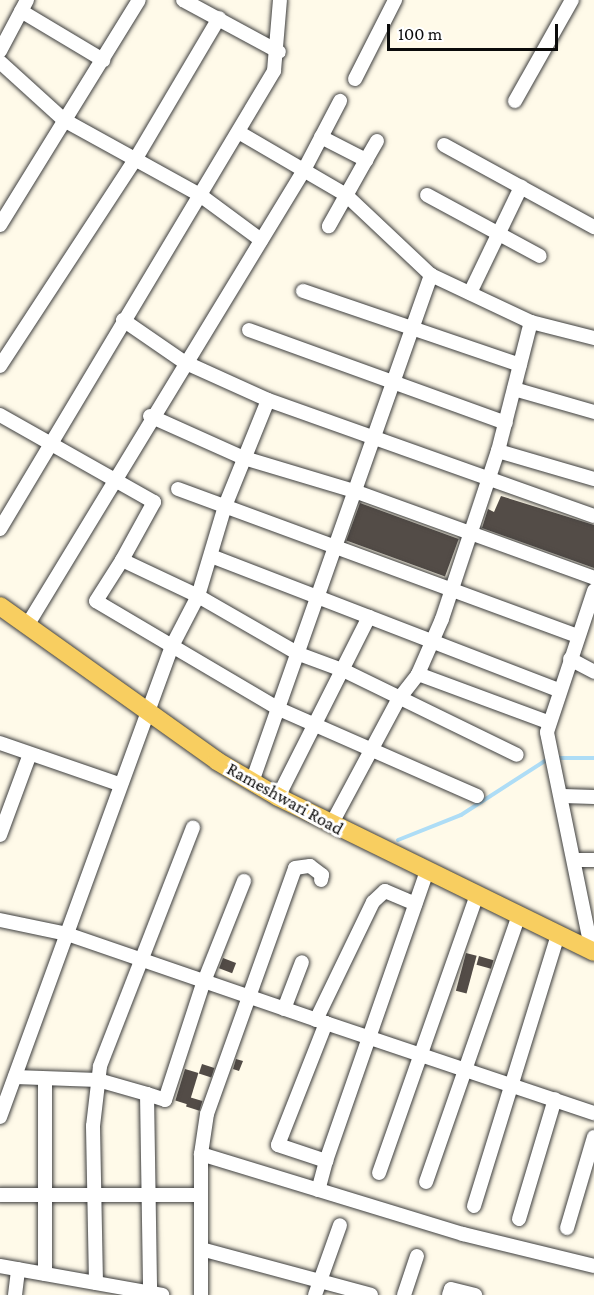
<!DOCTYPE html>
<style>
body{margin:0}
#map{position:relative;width:594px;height:1295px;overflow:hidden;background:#fffae9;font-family:"Crimson Pro",serif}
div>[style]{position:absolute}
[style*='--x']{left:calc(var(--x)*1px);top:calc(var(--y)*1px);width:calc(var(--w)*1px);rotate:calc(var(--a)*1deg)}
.stream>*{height:4px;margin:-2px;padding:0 2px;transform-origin:2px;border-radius:2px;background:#aeddf6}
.building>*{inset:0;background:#534c47;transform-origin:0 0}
.roads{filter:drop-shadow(0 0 2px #3e3e3e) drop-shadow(0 0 2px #3e3e3e)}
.minor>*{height:14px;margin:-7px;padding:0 7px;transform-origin:7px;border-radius:7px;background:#fff}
.major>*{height:18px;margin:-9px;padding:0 9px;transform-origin:9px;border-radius:9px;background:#f8ce60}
span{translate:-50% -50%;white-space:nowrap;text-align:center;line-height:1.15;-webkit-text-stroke:6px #fff;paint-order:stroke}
.street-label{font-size:18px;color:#0b0b0b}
.scale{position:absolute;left:387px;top:24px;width:171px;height:27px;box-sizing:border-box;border:3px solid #0b0b0b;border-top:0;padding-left:8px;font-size:18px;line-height:21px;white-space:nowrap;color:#0b0b0b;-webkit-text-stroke:4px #fff;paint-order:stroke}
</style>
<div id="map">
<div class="stream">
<div style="--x:556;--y:758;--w:38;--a:0"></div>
<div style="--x:398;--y:840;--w:68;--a:-21.6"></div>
<div style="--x:461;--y:815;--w:103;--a:-32.8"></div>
</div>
<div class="building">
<div style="clip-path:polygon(501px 496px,594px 525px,594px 568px,482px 528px,488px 509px,494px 512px)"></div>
<div style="left:360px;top:503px;width:105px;height:40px;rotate:20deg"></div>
<div style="left:466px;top:953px;width:11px;height:39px;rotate:15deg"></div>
<div style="left:479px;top:956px;width:15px;height:9px;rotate:16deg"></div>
<div style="left:223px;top:958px;width:14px;height:11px;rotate:21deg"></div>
<div style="clip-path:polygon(236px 1059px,243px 1061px,239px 1071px,233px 1069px)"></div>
<div style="left:202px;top:1064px;width:13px;height:10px;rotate:18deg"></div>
<div style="left:185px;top:1069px;width:14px;height:33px;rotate:17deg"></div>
<div style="left:189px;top:1097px;width:14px;height:10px;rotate:17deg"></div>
</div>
<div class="roads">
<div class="minor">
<div style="--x:183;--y:0;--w:109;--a:28.4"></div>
<div style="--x:21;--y:11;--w:96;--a:30.9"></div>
<div style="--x:0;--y:51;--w:58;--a:-62.1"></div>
<div style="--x:0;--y:62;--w:86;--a:42.2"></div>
<div style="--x:64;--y:120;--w:155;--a:28.9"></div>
<div style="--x:200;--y:195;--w:76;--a:36.4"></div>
<div style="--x:355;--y:79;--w:89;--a:-63.1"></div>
<div style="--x:515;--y:101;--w:116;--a:-60.6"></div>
<div style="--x:240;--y:133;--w:123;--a:30.3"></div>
<div style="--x:346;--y:195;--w:117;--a:43.3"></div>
<div style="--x:431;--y:275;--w:110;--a:25.2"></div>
<div style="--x:531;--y:322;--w:65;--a:14.3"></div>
<div style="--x:321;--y:137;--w:51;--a:27.1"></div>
<div style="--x:366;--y:160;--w:76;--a:119.3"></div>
<div style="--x:444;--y:145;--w:171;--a:28.7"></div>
<div style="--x:366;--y:160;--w:22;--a:-60"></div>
<div style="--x:427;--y:195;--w:128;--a:28.4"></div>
<div style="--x:0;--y:225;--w:264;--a:-58.3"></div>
<div style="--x:303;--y:291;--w:229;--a:18.8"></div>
<div style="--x:470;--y:293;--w:118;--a:-64.3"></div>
<div style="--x:123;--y:320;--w:74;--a:34.5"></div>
<div style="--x:184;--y:362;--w:92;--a:24.3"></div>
<div style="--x:249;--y:330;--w:273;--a:19.9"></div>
<div style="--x:0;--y:366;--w:246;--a:-56.8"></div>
<div style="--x:135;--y:160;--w:165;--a:-59.4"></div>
<div style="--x:514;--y:389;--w:83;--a:16"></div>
<div style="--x:0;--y:415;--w:177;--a:29.5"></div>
<div style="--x:154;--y:502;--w:66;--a:118.9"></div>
<div style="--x:150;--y:416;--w:103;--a:24.1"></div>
<div style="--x:244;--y:458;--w:118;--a:16.7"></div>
<div style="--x:357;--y:492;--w:252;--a:19.9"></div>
<div style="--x:498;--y:451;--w:100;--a:16.3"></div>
<div style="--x:178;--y:489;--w:426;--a:20.2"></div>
<div style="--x:0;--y:529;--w:534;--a:-59.11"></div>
<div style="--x:274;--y:71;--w:71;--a:-85.2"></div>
<div style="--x:211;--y:556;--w:374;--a:21.1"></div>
<div style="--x:28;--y:624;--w:531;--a:-58.7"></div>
<div style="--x:304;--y:170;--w:78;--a:-62.4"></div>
<div style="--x:570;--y:659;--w:27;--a:28"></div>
<div style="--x:418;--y:674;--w:139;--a:20.3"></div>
<div style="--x:0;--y:743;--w:126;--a:19"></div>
<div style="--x:252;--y:782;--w:538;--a:-70.55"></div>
<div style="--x:477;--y:796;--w:216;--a:-156.3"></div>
<div style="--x:279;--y:709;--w:124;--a:-149.5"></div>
<div style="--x:172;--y:646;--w:56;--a:-62.5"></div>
<div style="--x:198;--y:596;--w:116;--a:29.9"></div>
<div style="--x:299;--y:654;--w:49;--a:20.3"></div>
<div style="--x:345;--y:671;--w:191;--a:26"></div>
<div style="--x:563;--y:796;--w:31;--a:2"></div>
<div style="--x:278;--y:797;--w:202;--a:-63.2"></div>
<div style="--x:331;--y:825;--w:142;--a:-61.8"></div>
<div style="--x:398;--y:700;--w:33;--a:-52"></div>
<div style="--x:418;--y:674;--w:60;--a:-66.4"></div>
<div style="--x:442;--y:619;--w:177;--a:-71.6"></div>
<div style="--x:498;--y:451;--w:133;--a:-75.7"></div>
<div style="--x:0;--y:835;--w:86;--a:-69.7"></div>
<div style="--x:576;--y:860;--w:18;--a:0"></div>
<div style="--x:0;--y:920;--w:68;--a:11.8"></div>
<div style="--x:67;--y:934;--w:274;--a:19"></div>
<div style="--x:326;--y:1023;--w:131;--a:111.5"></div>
<div style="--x:278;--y:1145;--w:51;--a:18.4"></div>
<div style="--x:326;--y:1161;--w:30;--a:105"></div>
<div style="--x:590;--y:942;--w:214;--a:-101.6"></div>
<div style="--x:547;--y:732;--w:149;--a:-71.6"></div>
<div style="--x:284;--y:1009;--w:50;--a:-69"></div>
<div style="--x:316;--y:1020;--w:131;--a:-64.2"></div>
<div style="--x:373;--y:902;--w:16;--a:-43"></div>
<div style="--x:385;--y:891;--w:33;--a:23"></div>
<div style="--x:326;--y:1023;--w:283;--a:18.6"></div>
<div style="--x:15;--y:1077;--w:83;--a:2.1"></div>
<div style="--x:98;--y:1080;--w:51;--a:15.9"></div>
<div style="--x:147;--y:1094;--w:199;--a:89.1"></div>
<div style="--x:147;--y:1094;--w:19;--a:18"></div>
<div style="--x:165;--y:1100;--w:122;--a:-71.9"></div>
<div style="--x:203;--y:984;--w:111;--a:-68.3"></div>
<div style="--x:0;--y:1117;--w:501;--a:-69.94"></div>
<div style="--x:172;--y:646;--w:88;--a:-149.4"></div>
<div style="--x:96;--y:601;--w:49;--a:-57.6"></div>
<div style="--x:122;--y:560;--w:84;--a:25.3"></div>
<div style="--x:198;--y:596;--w:94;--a:-73.3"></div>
<div style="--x:225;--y:506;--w:114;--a:-67.9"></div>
<div style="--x:268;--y:400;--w:346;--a:19.6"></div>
<div style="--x:201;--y:1154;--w:40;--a:-81.5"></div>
<div style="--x:207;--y:1114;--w:261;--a:-70.3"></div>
<div style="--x:295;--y:868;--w:15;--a:-8"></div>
<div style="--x:310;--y:866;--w:15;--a:37"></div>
<div style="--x:322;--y:875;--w:5;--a:101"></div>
<div style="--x:326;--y:1161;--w:307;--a:-70.8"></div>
<div style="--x:379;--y:1173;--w:295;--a:-70.6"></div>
<div style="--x:426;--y:1182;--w:283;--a:-70.8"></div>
<div style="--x:0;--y:1195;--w:201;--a:0"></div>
<div style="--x:474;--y:1206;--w:284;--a:-72.8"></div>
<div style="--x:519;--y:1219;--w:125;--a:-73.3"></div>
<div style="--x:567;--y:1228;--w:95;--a:-73.5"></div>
<div style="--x:201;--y:1249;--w:176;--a:15.1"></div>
<div style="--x:0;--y:1266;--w:165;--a:10.1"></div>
<div style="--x:45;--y:1274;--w:195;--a:-90"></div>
<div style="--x:96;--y:1283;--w:157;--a:-91.1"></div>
<div style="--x:93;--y:1126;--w:60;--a:-83.3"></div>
<div style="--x:100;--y:1066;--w:256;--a:-68.7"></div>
<div style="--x:15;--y:1295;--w:26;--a:-83"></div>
<div style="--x:201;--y:1295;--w:141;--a:-90"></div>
<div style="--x:201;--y:1154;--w:274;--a:17"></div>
<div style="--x:463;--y:1234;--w:135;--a:13.7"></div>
<div style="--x:315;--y:1295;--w:74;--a:-70.3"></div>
<div style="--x:404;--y:1295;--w:41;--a:-71.6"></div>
<div style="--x:449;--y:1295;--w:6;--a:-72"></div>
<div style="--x:451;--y:1289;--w:25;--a:14"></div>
</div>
<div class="major">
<div style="--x:0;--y:606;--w:267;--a:35.5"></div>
<div style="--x:217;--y:761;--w:71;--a:30.5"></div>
<div style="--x:278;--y:797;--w:352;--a:26.1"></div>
</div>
</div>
<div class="street-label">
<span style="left:285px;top:799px;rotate:29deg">Rameshwari Road</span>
</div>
<div class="scale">100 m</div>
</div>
